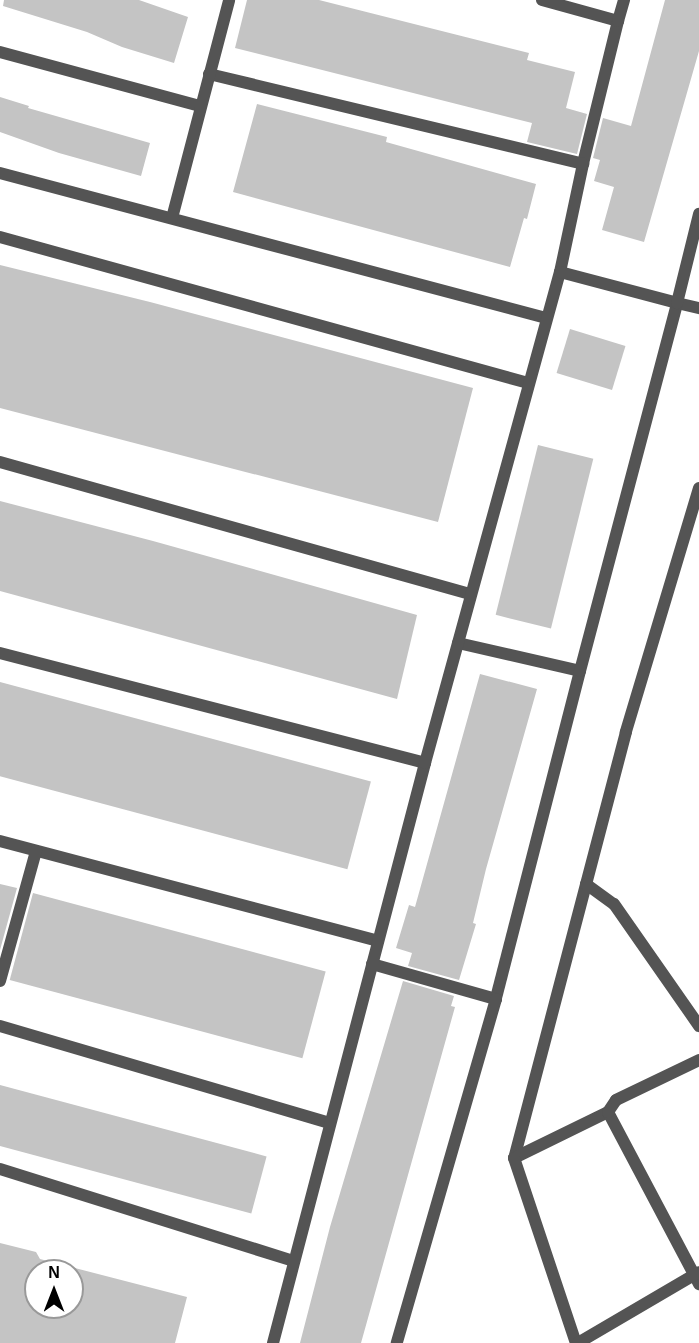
<!DOCTYPE html>
<style>
body{margin:0}
#map{position:relative;width:699px;height:1343px;overflow:hidden;background:#fff;font-family:Arial,sans-serif}
div>[style]{position:absolute}
[style*='--x']{left:calc(var(--x)*1px);top:calc(var(--y)*1px);width:calc(var(--w)*1px);rotate:calc(var(--a)*1deg)}
.building>*{inset:0;background:#c4c4c4;transform-origin:0 0}
.lane>*{height:12px;margin:-6px;padding:0 6px;transform-origin:6px;border-radius:6px;background:#545454}
.street>*{height:12px;margin:-6px;padding:0 6px;transform-origin:6px;border-radius:6px;background:#545454}
span{translate:-50% -50%;white-space:nowrap;text-align:center;line-height:1.15;-webkit-text-stroke:4.5px #fff;paint-order:stroke}
.north{position:absolute;left:24px;top:1259px;width:60px;height:60px;box-sizing:border-box;background:#fff;border:2px solid #999;border-radius:50%;rotate:0deg;font-size:16px;font-weight:700;line-height:24px;text-align:center;color:#000}
.north::after{content:'';display:block;margin:auto;width:21px;height:27px;background:#000;clip-path:polygon(50% 0,100% 100%,50% 72%,0 100%)}
</style>
<div id="map">
<div class="building">
<div style="clip-path:polygon(4px 0,139px 0,188px 17px,174px 63px,122px 47px,87px 32px,3px 6px)"></div>
<div style="clip-path:polygon(247px 0,319px 0,529px 53px,527px 60px,575px 72px,566px 108px,587px 114px,577px 154px,527px 142px,532px 123px,235px 48px)"></div>
<div style="clip-path:polygon(665px 0,699px 0,699px 51px,644px 242px,602px 230px,614px 187px,594px 181px,600px 160px,593px 158px,603px 118px,631px 126px)"></div>
<div style="clip-path:polygon(0 97px,29px 106px,28px 108px,150px 143px,141px 176px,59px 153px,0 132px)"></div>
<div style="clip-path:polygon(257px 104px,387px 137px,386px 142px,536px 184px,527px 219px,524px 218px,510px 267px,233px 192px)"></div>
<div style="clip-path:polygon(0 265px,150px 302px,473px 388px,438px 522px,0 408px)"></div>
<div style="left:570px;top:329px;width:58px;height:46px;rotate:17deg"></div>
<div style="left:538px;top:445px;width:57px;height:175px;rotate:14deg"></div>
<div style="clip-path:polygon(0 501px,153px 541px,417px 615px,397px 699px,0 591px)"></div>
<div style="clip-path:polygon(480px 674px,537px 689px,486px 869px,473px 923px,476px 924px,459px 980px,408px 966px,412px 953px,396px 948px,409px 905px,415px 907px)"></div>
<div style="left:0;top:682px;width:384px;height:91px;rotate:15deg"></div>
<div style="clip-path:polygon(0 884px,17px 888px,0 950px)"></div>
<div style="left:33px;top:893px;width:303px;height:90px;rotate:15deg"></div>
<div style="clip-path:polygon(403px 981px,454px 996px,451px 1006px,455px 1007px,361px 1343px,300px 1343px,330px 1227px)"></div>
<div style="left:0;top:1085px;width:276px;height:59px;rotate:15deg"></div>
<div style="clip-path:polygon(evenodd,0 1243px,36px 1252px,40px 1259px,187px 1297px,175px 1343px,0 1343px,0 1243px,36px 1271px,72px 1271px,72px 1307px,36px 1307px,36px 1271px)"></div>
</div>
<div class="lane">
<div style="--x:542;--y:0;--w:79;--a:15.4"></div>
<div style="--x:618;--y:21;--w:147;--a:103.8"></div>
<div style="--x:583;--y:164;--w:110;--a:102"></div>
<div style="--x:618;--y:21;--w:22;--a:-74"></div>
<div style="--x:0;--y:52;--w:207;--a:15.1"></div>
<div style="--x:209;--y:74;--w:385;--a:13.5"></div>
<div style="--x:0;--y:173;--w:565;--a:14.87"></div>
<div style="--x:172;--y:218;--w:225;--a:-75.3"></div>
<div style="--x:0;--y:237;--w:548;--a:15.46"></div>
<div style="--x:0;--y:462;--w:489;--a:15.7"></div>
<div style="--x:458;--y:643;--w:125;--a:12.9"></div>
<div style="--x:580;--y:671;--w:339;--a:104.4"></div>
<div style="--x:0;--y:653;--w:439;--a:14.5"></div>
<div style="--x:580;--y:671;--w:381;--a:-75.2"></div>
<div style="--x:677;--y:303;--w:23;--a:13"></div>
<div style="--x:0;--y:841;--w:391;--a:14.8"></div>
<div style="--x:372;--y:964;--w:129;--a:15.8"></div>
<div style="--x:496;--y:999;--w:358;--a:106.1"></div>
<div style="--x:0;--y:981;--w:135;--a:-74.5"></div>
<div style="--x:0;--y:1026;--w:344;--a:16.4"></div>
<div style="--x:0;--y:1169;--w:308;--a:17.4"></div>
<div style="--x:273;--y:1343;--w:600;--a:-75.31"></div>
<div style="--x:425;--y:763;--w:509;--a:-74.63"></div>
<div style="--x:560;--y:272;--w:121;--a:14.8"></div>
<div style="--x:677;--y:303;--w:92;--a:-76.1"></div>
</div>
<div class="street">
<div style="--x:699;--y:488;--w:255;--a:106.7"></div>
<div style="--x:626;--y:732;--w:440;--a:104.7"></div>
<div style="--x:514;--y:1158;--w:105;--a:-26.1"></div>
<div style="--x:608;--y:1112;--w:195;--a:62.1"></div>
<div style="--x:586;--y:884;--w:34;--a:36"></div>
<div style="--x:614;--y:904;--w:149;--a:55.1"></div>
<div style="--x:608;--y:1112;--w:14;--a:-56"></div>
<div style="--x:616;--y:1100;--w:92;--a:-25.7"></div>
<div style="--x:514;--y:1158;--w:195;--a:71.5"></div>
<div style="--x:578;--y:1343;--w:140;--a:-30.4"></div>
</div>
<div class="north">N</div>
</div>
